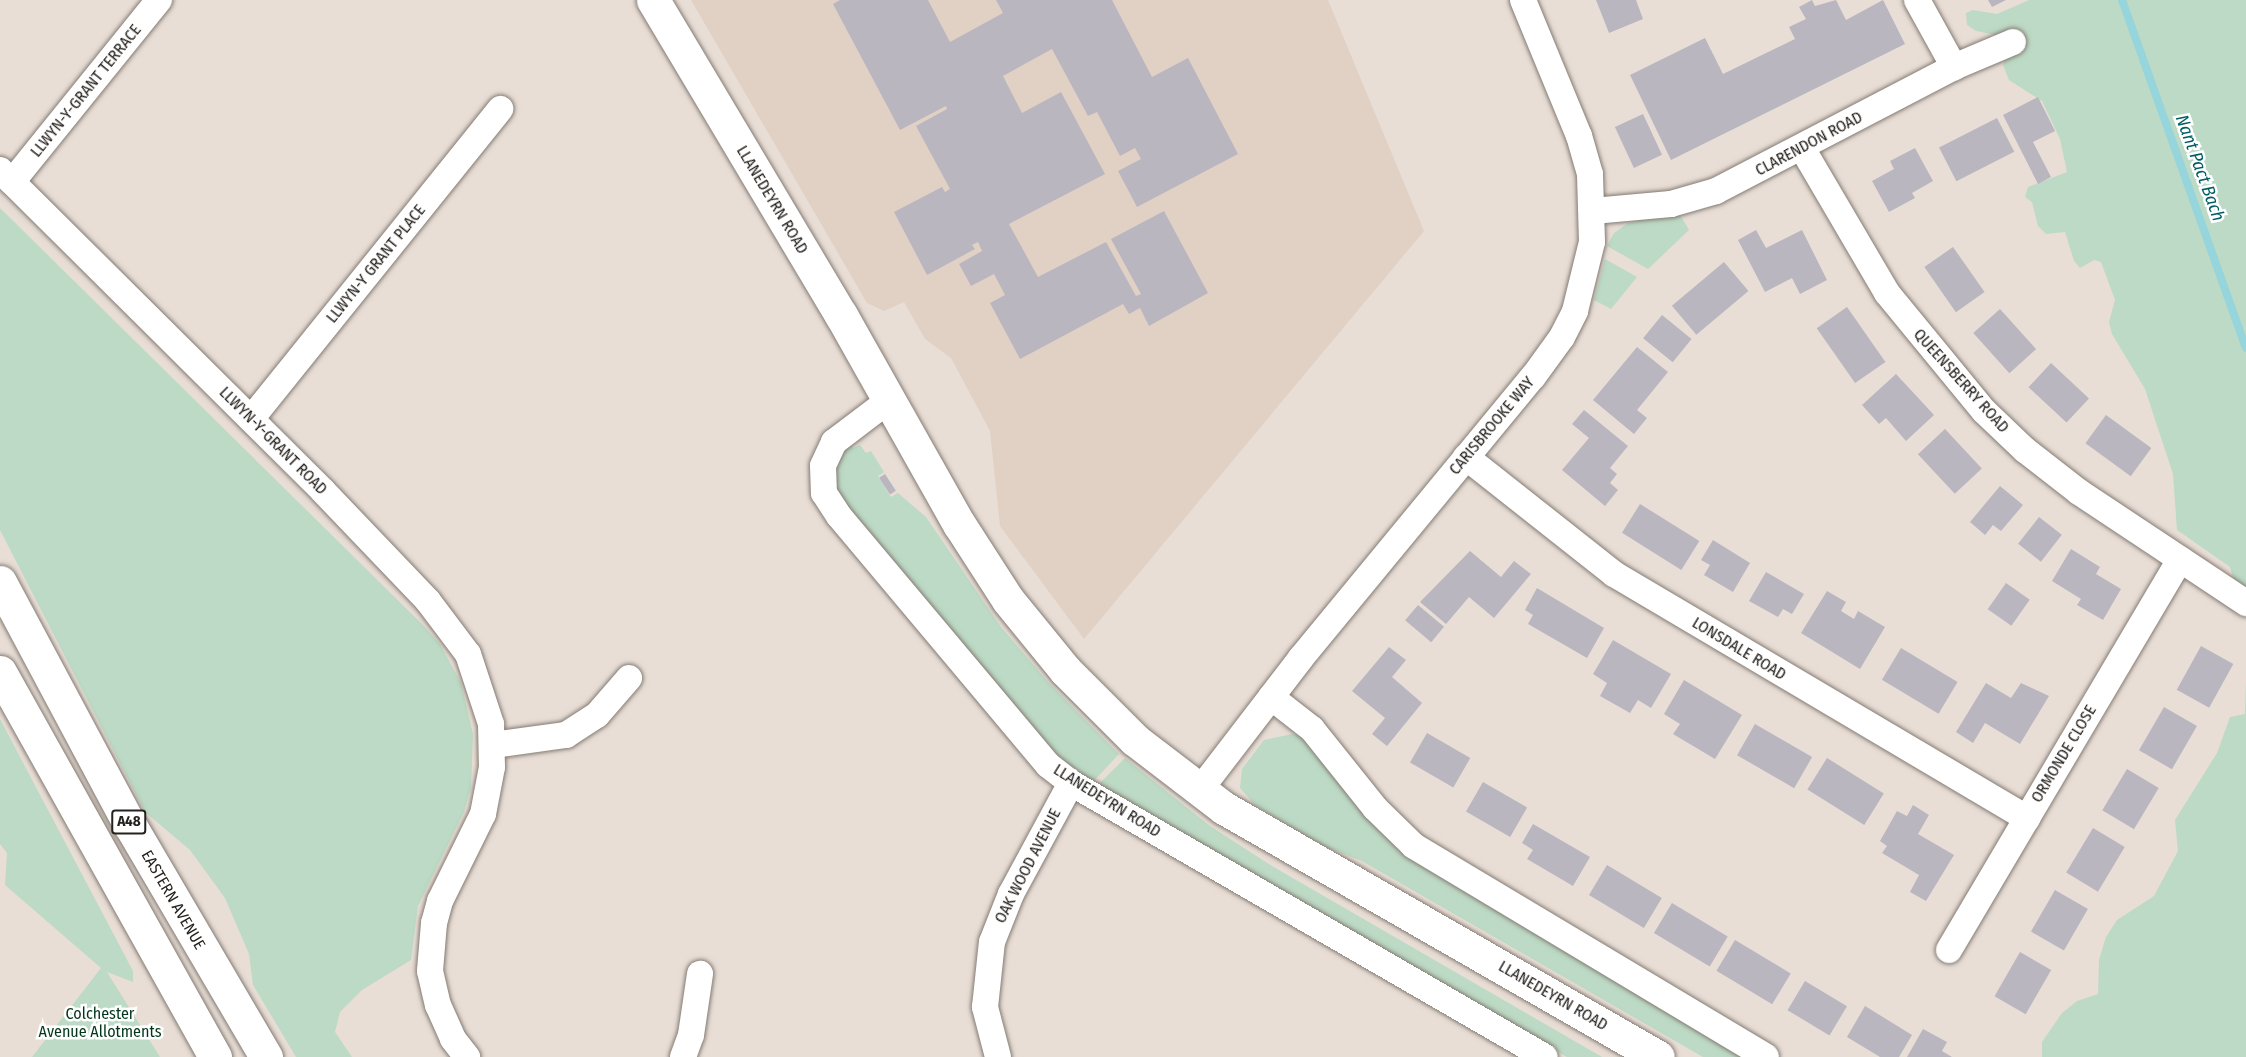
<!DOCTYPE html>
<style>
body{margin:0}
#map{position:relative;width:2246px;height:1057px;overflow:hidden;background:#e8ded6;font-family:"Fira Sans Condensed",sans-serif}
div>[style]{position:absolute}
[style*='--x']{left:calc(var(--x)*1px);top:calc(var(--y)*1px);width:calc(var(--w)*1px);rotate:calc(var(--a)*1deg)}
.built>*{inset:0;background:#e1d1c4}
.green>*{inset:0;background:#bcdac5}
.stream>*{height:8px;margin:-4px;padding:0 4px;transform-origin:4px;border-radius:4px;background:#96d5db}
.building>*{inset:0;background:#bab6c0;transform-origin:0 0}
.roads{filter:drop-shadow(0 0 2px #847b73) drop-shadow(0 0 2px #847b73)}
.minor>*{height:26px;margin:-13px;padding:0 13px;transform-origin:13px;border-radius:13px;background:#fff}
.tertiary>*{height:33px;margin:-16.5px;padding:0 16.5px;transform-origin:16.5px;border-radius:16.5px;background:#fff}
.trunk>*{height:33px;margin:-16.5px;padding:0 16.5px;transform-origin:16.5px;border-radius:16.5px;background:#fff}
span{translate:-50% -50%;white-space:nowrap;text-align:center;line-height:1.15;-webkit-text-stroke:5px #fff;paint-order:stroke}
.shield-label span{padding:2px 4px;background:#fff;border:2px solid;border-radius:4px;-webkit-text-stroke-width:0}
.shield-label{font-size:15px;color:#24211e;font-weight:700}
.street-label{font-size:16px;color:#24211e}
.park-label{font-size:16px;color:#00361a}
.water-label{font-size:18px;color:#005d64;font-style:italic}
</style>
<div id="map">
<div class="built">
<div style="clip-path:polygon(691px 0,1328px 0,1424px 231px,1084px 639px,1000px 526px,990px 431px,951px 358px,925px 339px,904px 302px,884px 311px,867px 303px)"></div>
</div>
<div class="green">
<div style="clip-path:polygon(2029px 0,2246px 0,2246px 596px,2236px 588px,2230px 567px,2177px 530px,2173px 474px,2145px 389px,2112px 334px,2109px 322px,2115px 300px,2101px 262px,2094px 260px,2080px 268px,2074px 261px,2065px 232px,2046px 234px,2038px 226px,2032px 202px,2025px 197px,2028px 187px,2067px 172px,2060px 139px,2042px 101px,2009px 80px,2003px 65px,2011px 38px,1976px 31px,1967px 25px,1966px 13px,1973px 10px,1997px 14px)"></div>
<div style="clip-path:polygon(0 208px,423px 625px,440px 644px,461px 683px,473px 734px,471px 788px,464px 812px,418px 906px,411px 960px,362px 990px,340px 1012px,335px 1032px,352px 1057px,296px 1057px,253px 985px,249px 954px,225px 898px,190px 850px,145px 812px,0 530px)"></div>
<div style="clip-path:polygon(1679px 213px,1689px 230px,1648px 269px,1607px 246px,1614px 233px,1628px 223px)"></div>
<div style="clip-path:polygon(1605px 259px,1637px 277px,1611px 309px,1594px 300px)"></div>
<div style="clip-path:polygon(849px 442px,853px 448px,860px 445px,866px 453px,871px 451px,884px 472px,878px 476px,891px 497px,898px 493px,926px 517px,1001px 627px,1049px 683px,1119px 754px,1092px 783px,1054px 755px,840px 500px,831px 485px,836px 456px)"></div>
<div style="clip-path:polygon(2246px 681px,2246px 1057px,2042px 1057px,2042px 1042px,2062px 1013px,2077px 1001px,2098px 994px,2099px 960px,2106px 937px,2117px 920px,2154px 896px,2178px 851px,2175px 820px,2217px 753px,2230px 717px,2245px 714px)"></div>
<div style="clip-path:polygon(0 719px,133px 971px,133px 982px,107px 972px,160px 1057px,32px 1057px,101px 968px,5px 885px,7px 853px,0 844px)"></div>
<div style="clip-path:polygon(1292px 734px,1304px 737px,1356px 800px,1750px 1057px,1703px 1057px,1362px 861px,1323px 846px,1255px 805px,1240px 788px,1242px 769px,1264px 740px)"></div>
<div style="clip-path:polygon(1125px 758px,1210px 826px,1272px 866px,1602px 1057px,1567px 1057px,1098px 785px)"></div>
</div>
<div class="stream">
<div style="--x:2122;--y:0;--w:369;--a:70.4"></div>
</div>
<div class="building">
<div style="clip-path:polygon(840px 0,928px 0,950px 42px,1003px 13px,996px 0,1112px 0,1152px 77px,1188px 58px,1238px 154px,1137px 207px,1118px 171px,1141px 159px,1135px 148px,1120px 156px,1097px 112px,1088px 116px,1052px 49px,1003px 76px,1022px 113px,1061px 92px,1105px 174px,1009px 224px,1038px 277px,1106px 242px,1136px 296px,1141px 294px,1111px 239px,1164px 211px,1208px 293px,1149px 326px,1140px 308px,1129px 314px,1123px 304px,1020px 359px,990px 303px,1005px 295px,994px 274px,971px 286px,959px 264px,982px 251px,978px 242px,972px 245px,975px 249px,927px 275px,894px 212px,942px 187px,945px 192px,950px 189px,916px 126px,947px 109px,946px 106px,900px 130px,833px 4px)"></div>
<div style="clip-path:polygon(1596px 0,1636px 0,1643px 19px,1609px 33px)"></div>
<div style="clip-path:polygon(1812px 0,1815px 6px,1836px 0,1846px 20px,1883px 0,1905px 44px,1671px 160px,1630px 75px,1705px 38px,1723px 74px,1795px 39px,1789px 27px,1806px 19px,1799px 7px)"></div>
<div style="clip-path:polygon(1988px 0,2006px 0,1992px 7px)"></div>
<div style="clip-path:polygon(2038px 97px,2055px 131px,2033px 142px,2051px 177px,2038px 184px,2003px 115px)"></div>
<div style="left:1643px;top:114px;width:45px;height:31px;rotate:65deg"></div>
<div style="left:1997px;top:118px;width:38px;height:65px;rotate:63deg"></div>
<div style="clip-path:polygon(1915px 148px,1933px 181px,1912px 193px,1915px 198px,1889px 212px,1872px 181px,1894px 169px,1890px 161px)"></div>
<div style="clip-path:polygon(1756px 230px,1766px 248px,1802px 230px,1827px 280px,1800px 294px,1792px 278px,1765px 292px,1738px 240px)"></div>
<div style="left:1953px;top:247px;width:55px;height:35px;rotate:55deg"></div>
<div style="left:1724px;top:262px;width:38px;height:68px;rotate:50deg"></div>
<div style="left:1847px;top:307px;width:67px;height:37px;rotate:55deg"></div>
<div style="left:2000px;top:309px;width:54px;height:36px;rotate:48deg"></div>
<div style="left:1662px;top:315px;width:38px;height:30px;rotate:39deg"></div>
<div style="clip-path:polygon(1637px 347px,1668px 372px,1637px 410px,1647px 418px,1634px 434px,1593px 400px)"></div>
<div style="left:2051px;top:363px;width:52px;height:33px;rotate:43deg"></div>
<div style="clip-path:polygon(1896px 374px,1934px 415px,1906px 441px,1886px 418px,1879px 424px,1862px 405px)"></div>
<div style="clip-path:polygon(1584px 410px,1628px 446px,1610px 468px,1617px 474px,1610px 483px,1618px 490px,1605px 506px,1562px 470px,1589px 438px,1572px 424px)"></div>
<div style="left:2106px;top:415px;width:56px;height:35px;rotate:36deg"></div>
<div style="left:1945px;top:429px;width:54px;height:37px;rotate:47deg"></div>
<div style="left:885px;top:474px;width:20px;height:7px;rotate:57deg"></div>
<div style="clip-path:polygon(2000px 486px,2023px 505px,2001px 531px,1993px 525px,1985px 535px,1970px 522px)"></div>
<div style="left:1640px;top:504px;width:70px;height:34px;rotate:32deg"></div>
<div style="left:2039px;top:517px;width:29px;height:34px;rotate:38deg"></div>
<div style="clip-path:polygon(1713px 540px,1750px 563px,1733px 592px,1704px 575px,1710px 565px,1701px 560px)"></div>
<div style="clip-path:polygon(2071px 549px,2100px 567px,2096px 574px,2121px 589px,2103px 620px,2077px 605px,2081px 599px,2052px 581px)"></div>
<div style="clip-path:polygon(1470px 551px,1501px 577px,1514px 561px,1531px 574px,1494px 618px,1469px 597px,1446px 624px,1420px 602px)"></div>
<div style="clip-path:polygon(1766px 572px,1804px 594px,1792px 614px,1783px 609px,1778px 617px,1749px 601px)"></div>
<div style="left:2006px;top:583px;width:29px;height:32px;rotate:35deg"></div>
<div style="clip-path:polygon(1537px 588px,1604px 628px,1587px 658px,1528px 624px,1533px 615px,1525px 610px)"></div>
<div style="clip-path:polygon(1827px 591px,1846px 602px,1841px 611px,1854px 619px,1858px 611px,1885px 627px,1860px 669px,1801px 633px)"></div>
<div style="left:1418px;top:605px;width:34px;height:20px;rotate:40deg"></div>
<div style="clip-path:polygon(1613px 640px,1671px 674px,1651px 708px,1638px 700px,1630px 713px,1600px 696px,1607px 683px,1593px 674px)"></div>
<div style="left:2201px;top:646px;width:37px;height:50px;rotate:29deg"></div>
<div style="clip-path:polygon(1389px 647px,1406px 660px,1392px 677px,1422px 703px,1387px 746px,1372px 734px,1385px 718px,1352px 691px)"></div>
<div style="left:1901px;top:648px;width:66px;height:37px;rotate:31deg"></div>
<div style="clip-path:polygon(1684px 680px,1742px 715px,1715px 759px,1673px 734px,1680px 724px,1664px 714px)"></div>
<div style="clip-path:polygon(1986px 683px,2011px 698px,2021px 683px,2049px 696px,2020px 744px,1985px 723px,1973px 743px,1956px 732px)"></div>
<div style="left:2164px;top:707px;width:38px;height:50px;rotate:30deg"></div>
<div style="left:1755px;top:724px;width:66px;height:36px;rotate:30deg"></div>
<div style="left:1427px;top:733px;width:50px;height:34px;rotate:30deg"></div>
<div style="left:1827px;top:758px;width:67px;height:37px;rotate:32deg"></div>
<div style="left:2127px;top:769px;width:37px;height:48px;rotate:31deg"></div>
<div style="left:1483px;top:782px;width:51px;height:34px;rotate:30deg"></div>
<div style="clip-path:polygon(1913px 805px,1929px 815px,1918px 834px,1954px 855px,1926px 901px,1910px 892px,1919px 875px,1882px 853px,1887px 846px,1880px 841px,1897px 811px,1907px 816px)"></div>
<div style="clip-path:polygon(1533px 824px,1590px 857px,1573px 886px,1527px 859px,1533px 850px,1522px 843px)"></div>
<div style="left:2093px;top:828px;width:37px;height:52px;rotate:31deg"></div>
<div style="left:1607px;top:865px;width:64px;height:35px;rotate:31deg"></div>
<div style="left:2055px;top:890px;width:38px;height:48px;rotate:30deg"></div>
<div style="left:1672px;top:903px;width:65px;height:35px;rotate:31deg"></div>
<div style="left:1735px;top:940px;width:65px;height:36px;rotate:31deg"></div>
<div style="left:2020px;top:952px;width:36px;height:51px;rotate:30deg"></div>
<div style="left:1805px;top:981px;width:49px;height:34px;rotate:31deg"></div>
<div style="clip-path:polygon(1865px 1006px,1912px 1035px,1899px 1057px,1880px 1057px,1847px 1037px)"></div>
<div style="clip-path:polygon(1923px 1029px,1947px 1042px,1942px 1051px,1952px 1057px,1907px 1057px)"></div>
</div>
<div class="roads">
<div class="minor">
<div style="--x:1917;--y:0;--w:77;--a:61.1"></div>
<div style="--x:1802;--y:148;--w:168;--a:59.6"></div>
<div style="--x:1887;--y:293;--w:153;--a:50.6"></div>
<div style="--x:1984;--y:411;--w:57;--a:43.6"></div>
<div style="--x:2025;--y:450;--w:68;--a:37.9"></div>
<div style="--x:2079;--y:492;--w:201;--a:33.6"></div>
<div style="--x:0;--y:170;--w:455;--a:44.8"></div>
<div style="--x:323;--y:491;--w:152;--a:46.3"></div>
<div style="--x:428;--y:601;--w:66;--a:53"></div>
<div style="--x:468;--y:654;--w:74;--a:71.8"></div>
<div style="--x:491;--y:724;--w:43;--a:88.7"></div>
<div style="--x:492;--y:767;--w:48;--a:100.8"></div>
<div style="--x:483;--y:814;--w:97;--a:116.3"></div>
<div style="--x:440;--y:901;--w:23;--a:105"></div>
<div style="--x:434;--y:923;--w:48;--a:94.8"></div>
<div style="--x:430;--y:971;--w:35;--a:77"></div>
<div style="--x:438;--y:1005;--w:37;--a:66"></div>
<div style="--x:453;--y:1039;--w:23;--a:52"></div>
<div style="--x:12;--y:182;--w:234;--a:-51.1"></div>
<div style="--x:1593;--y:211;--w:78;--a:-5.1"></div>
<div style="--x:1671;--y:204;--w:47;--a:-16.1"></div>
<div style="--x:1716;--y:191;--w:268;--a:-27.5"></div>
<div style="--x:1954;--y:67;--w:64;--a:-23"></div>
<div style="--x:888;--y:401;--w:68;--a:142.8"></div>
<div style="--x:834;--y:442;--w:26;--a:115"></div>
<div style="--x:823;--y:466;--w:27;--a:88"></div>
<div style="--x:824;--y:493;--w:27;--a:57"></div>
<div style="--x:839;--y:516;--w:325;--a:50"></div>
<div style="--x:1048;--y:765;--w:29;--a:38"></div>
<div style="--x:1071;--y:783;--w:547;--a:30.03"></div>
<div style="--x:251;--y:419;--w:398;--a:-51.2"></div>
<div style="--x:1466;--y:457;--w:189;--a:38.3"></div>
<div style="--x:1614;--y:574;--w:480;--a:30.6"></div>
<div style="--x:1271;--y:697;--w:52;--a:38"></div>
<div style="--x:1312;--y:729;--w:101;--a:51.4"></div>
<div style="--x:1375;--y:808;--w:54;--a:44.3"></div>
<div style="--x:1414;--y:846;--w:410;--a:30.9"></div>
<div style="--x:493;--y:745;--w:74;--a:-7.8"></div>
<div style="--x:566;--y:735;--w:37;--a:-33"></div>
<div style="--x:597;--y:715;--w:49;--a:-49.1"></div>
<div style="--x:1199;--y:791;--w:168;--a:-52.5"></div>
<div style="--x:1301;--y:658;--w:364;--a:-50.5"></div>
<div style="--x:1533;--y:377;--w:49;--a:-54.1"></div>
<div style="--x:1562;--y:337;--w:29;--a:-63"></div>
<div style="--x:1575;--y:311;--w:71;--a:-76.2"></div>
<div style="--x:1592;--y:242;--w:68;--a:-91.7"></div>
<div style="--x:1590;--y:174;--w:40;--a:-106"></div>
<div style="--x:1579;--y:136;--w:147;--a:-112.4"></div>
<div style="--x:1949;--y:950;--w:454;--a:-59.4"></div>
<div style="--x:683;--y:1057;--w:23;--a:-70"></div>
<div style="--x:691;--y:1035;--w:62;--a:-81.6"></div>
<div style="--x:998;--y:1057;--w:52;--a:-104.6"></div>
<div style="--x:985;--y:1007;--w:65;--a:-83.9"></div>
<div style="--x:992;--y:942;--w:52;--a:-68.4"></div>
<div style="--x:1011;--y:894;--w:126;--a:-61.6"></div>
</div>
<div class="tertiary">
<div style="--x:653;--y:0;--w:367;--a:59.2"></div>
<div style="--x:841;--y:315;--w:240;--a:60.6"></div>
<div style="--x:959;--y:524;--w:90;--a:57.2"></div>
<div style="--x:1008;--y:600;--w:90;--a:50.8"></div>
<div style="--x:1065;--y:670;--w:99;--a:45"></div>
<div style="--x:1135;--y:740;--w:112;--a:37.4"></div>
<div style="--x:1224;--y:808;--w:500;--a:29.84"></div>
</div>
<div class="trunk">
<div style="--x:0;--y:582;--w:276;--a:61.9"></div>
<div style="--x:130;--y:825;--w:269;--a:59.6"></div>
<div style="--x:0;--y:672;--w:441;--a:60.8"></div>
</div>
</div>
<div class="shield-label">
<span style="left:129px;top:822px">A48</span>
</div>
<div class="street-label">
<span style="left:86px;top:91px;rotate:-51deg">LLWYN-Y-GRANT TERRACE</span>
<span style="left:1809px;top:144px;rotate:-28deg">CLARENDON ROAD</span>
<span style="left:772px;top:200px;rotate:59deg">LLANEDEYRN ROAD</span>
<span style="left:376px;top:264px;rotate:-51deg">LLWYN-Y GRANT PLACE</span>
<span style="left:1961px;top:381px;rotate:48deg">QUEENSBERRY ROAD</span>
<span style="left:1492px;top:426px;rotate:-50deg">CARISBROOKE WAY</span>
<span style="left:273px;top:441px;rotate:45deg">LLWYN-Y-GRANT ROAD</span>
<span style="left:1739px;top:649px;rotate:31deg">LONSDALE ROAD</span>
<span style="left:2064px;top:754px;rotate:-59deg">ORMONDE CLOSE</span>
<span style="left:1107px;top:801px;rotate:32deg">LLANEDEYRN ROAD</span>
<span style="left:1028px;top:866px;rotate:-63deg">OAK WOOD AVENUE</span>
<span style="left:173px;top:900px;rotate:60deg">EASTERN AVENUE</span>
<span style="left:1553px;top:996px;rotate:30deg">LLANEDEYRN ROAD</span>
</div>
<div class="park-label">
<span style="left:100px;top:1023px">Colchester<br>Avenue Allotments</span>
</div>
<div class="water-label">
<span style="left:2200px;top:168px;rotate:70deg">Nant Pact Bach</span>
</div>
</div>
